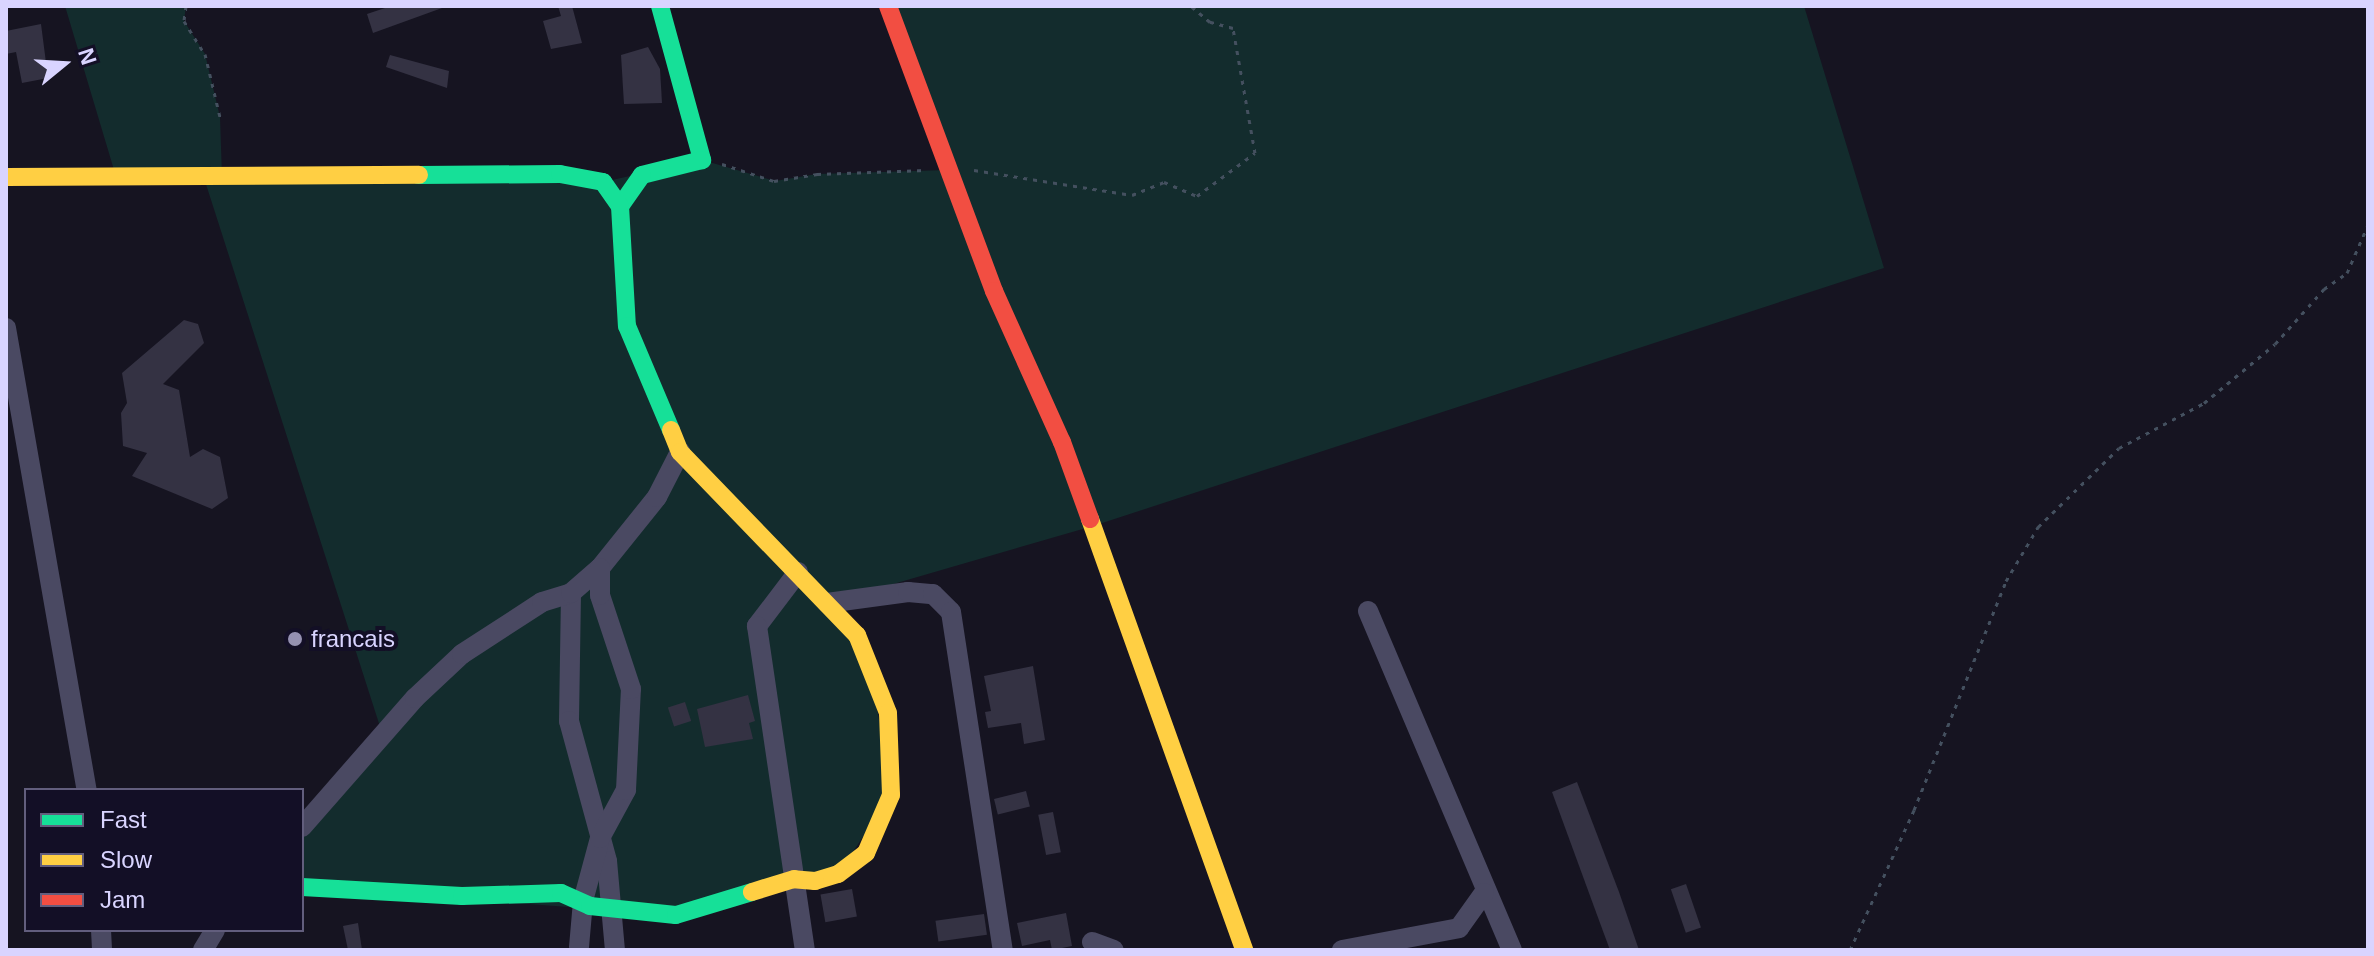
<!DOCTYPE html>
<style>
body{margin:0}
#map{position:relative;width:2374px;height:956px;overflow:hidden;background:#161421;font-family:Helvetica,sans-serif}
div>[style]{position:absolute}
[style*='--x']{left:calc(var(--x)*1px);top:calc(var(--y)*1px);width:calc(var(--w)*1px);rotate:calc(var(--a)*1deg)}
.green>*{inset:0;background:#132c2d}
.building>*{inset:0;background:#343243;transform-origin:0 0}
.path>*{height:3px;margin-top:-1.5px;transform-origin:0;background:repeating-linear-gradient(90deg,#44505f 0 4px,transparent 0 10px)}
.street>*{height:20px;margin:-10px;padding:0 10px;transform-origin:10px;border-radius:10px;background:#4a4962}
.fast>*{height:18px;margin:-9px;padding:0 9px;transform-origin:9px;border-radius:9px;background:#16e098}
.slow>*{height:18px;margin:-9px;padding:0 9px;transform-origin:9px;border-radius:9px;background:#ffcf43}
.jam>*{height:18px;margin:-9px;padding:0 9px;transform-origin:9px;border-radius:9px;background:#f24e42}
.dots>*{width:22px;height:22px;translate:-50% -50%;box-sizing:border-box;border:4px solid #130f26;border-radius:50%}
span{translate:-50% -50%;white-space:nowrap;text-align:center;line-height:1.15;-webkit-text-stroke:8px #130f26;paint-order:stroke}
.poi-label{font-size:24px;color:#d9d4ff}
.left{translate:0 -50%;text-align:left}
.frame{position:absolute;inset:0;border:8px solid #d9d4ff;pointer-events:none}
.legend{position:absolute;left:24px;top:788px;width:280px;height:144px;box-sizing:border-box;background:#130f26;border:2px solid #625e7d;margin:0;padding:10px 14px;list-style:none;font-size:24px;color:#d9d4ff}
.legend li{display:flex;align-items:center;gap:16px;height:40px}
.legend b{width:40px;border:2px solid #625e7d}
.north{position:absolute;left:24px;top:24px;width:80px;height:80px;-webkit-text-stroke:6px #130f26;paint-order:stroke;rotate:72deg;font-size:22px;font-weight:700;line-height:32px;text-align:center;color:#d9d4ff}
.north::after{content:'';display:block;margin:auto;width:28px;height:36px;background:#d9d4ff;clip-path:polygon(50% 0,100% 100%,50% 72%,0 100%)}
</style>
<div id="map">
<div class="green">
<div style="clip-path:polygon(65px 6px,186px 6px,184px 21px,205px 54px,220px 117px,222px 176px,603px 182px,702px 160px,775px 181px,817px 174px,947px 170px,888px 6px,1804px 6px,1884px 268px,1093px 526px,828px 603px,869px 657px,891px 795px,838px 874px,676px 915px,302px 887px,302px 832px,383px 736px,204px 178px,117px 180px)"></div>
</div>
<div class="building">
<div style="clip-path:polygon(391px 6px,442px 6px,442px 8px,373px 33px,367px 14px)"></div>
<div style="clip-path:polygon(558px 6px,572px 6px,582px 43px,551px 49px,543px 21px,561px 16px)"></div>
<div style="clip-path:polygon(41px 24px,48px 78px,22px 83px,16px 52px,6px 54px,6px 31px)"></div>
<div style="clip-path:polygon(648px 47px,660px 69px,662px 103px,624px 104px,621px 55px)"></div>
<div style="clip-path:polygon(390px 55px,449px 71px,447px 88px,386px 67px)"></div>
<div style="clip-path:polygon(184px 320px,198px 324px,204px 343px,163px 384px,179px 390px,190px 457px,203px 449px,220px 457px,228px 498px,212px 509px,132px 476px,147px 453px,123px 446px,121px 413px,127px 403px,122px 373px)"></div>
<div style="clip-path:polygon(1033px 666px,1045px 740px,1024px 744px,1021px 723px,988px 728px,985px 712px,991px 711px,984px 676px)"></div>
<div style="clip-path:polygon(748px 695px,755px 721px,749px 723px,753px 739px,705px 747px,697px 709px)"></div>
<div style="left:685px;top:702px;width:20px;height:18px;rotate:72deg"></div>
<div style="clip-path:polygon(1577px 782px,1619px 892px,1639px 950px,1610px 950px,1600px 923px,1552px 792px)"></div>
<div style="left:1026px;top:791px;width:16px;height:33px;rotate:76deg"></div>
<div style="left:1053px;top:812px;width:41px;height:15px;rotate:79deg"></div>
<div style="left:1686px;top:884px;width:46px;height:16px;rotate:71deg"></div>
<div style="left:852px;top:889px;width:28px;height:32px;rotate:80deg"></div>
<div style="clip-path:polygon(1066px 913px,1072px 946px,1052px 950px,1050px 940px,1022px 946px,1017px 923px)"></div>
<div style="left:984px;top:914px;width:21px;height:49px;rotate:82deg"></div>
<div style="clip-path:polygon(358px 923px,362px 950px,348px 950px,343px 926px)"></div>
</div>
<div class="path">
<div style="--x:186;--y:6;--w:15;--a:98"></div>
<div style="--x:184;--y:21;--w:39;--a:58"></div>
<div style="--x:205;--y:54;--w:65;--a:76.6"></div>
<div style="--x:722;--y:164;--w:55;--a:18.1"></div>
<div style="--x:774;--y:181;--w:44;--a:-9.2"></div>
<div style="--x:817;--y:174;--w:109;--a:-2.1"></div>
<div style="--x:974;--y:170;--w:160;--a:9"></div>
<div style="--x:1132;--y:195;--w:35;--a:-22"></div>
<div style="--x:1164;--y:182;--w:36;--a:23"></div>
<div style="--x:1197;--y:196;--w:72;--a:-36.6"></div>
<div style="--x:1255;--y:153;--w:127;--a:-100"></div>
<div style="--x:1233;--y:28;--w:24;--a:-165"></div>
<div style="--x:1210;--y:22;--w:25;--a:-140"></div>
<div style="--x:1850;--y:950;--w:154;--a:-65.4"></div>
<div style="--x:1914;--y:810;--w:247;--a:-68.1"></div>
<div style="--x:2006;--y:581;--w:63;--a:-59.3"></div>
<div style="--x:2038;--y:527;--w:113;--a:-44.3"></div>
<div style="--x:2119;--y:448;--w:96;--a:-27.9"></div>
<div style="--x:2204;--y:403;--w:92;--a:-39.7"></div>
<div style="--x:2275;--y:344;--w:74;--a:-48.3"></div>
<div style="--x:2324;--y:289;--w:28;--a:-35"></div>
<div style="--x:2347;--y:273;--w:52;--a:-66.4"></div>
</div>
<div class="street">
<div style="--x:6;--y:328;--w:469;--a:80.1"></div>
<div style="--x:798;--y:572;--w:68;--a:127.2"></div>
<div style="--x:757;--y:626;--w:328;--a:81.6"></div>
<div style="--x:571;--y:593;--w:128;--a:90.9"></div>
<div style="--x:569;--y:721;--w:145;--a:74.8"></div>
<div style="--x:607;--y:861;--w:89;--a:84.9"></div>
<div style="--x:827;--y:603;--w:82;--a:-7.7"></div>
<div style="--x:908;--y:592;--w:25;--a:5"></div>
<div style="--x:933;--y:594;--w:25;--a:45"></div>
<div style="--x:951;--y:612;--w:342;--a:81.3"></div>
<div style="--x:1368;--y:611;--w:368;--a:67"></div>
<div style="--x:302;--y:827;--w:171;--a:-48.8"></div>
<div style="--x:415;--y:698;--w:64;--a:-43.1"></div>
<div style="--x:462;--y:654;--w:95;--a:-33"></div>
<div style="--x:542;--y:602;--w:30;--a:-17"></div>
<div style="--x:571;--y:593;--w:38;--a:-41"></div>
<div style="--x:600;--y:568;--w:91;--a:-51.2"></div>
<div style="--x:657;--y:497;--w:51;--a:-62.9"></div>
<div style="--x:101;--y:930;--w:20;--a:87"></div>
<div style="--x:1092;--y:942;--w:23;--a:20"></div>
<div style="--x:579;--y:947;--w:46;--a:-85"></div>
<div style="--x:583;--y:901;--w:65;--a:-74.9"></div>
<div style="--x:600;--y:838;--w:55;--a:-61.6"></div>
<div style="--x:626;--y:790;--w:101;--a:-87.2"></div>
<div style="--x:631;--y:689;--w:99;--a:-108.3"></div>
<div style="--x:600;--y:595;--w:27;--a:-90"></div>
<div style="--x:203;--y:950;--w:23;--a:-59"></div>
<div style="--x:1342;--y:950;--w:119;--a:-10.6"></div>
<div style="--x:1459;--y:928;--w:43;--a:-54.5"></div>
</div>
<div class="fast">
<div style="--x:660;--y:6;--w:160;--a:74.7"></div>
<div style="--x:702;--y:160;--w:62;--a:166"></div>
<div style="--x:642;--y:175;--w:38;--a:125"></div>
<div style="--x:620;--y:206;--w:120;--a:86.7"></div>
<div style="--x:627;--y:326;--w:113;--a:67.1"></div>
<div style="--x:419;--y:175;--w:141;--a:-0.4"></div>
<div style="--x:560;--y:174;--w:44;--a:10.5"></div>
<div style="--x:603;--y:182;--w:29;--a:55"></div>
<div style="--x:302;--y:887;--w:160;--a:3.2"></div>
<div style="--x:462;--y:896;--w:99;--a:-1.7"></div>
<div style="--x:561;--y:893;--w:32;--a:24"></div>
<div style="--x:590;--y:906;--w:86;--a:6"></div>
<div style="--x:676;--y:915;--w:79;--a:-16.8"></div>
</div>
<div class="slow">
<div style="--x:6;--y:177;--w:413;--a:-0.3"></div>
<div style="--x:671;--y:430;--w:24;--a:68"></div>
<div style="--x:680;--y:452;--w:255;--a:46"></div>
<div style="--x:857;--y:635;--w:84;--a:68.3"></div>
<div style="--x:888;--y:713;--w:82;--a:87.9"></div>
<div style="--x:891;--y:795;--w:63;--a:113.3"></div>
<div style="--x:866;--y:853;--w:35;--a:143"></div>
<div style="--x:838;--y:874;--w:24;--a:163"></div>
<div style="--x:815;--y:881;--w:21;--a:-175"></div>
<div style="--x:794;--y:879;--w:44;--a:162.8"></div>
<div style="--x:1090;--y:519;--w:458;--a:70.3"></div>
</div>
<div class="jam">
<div style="--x:888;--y:6;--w:304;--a:69.6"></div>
<div style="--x:994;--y:291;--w:166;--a:65.8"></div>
<div style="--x:1062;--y:442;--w:82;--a:70"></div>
</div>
<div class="dots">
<div style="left:295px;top:639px;background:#9591b1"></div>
</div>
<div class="poi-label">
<span class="left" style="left:311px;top:639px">francais</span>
</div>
<div class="frame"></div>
<ul class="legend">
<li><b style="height:10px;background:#16e098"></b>Fast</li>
<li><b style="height:10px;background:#ffcf43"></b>Slow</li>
<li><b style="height:10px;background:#f24e42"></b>Jam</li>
</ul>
<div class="north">N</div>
</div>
